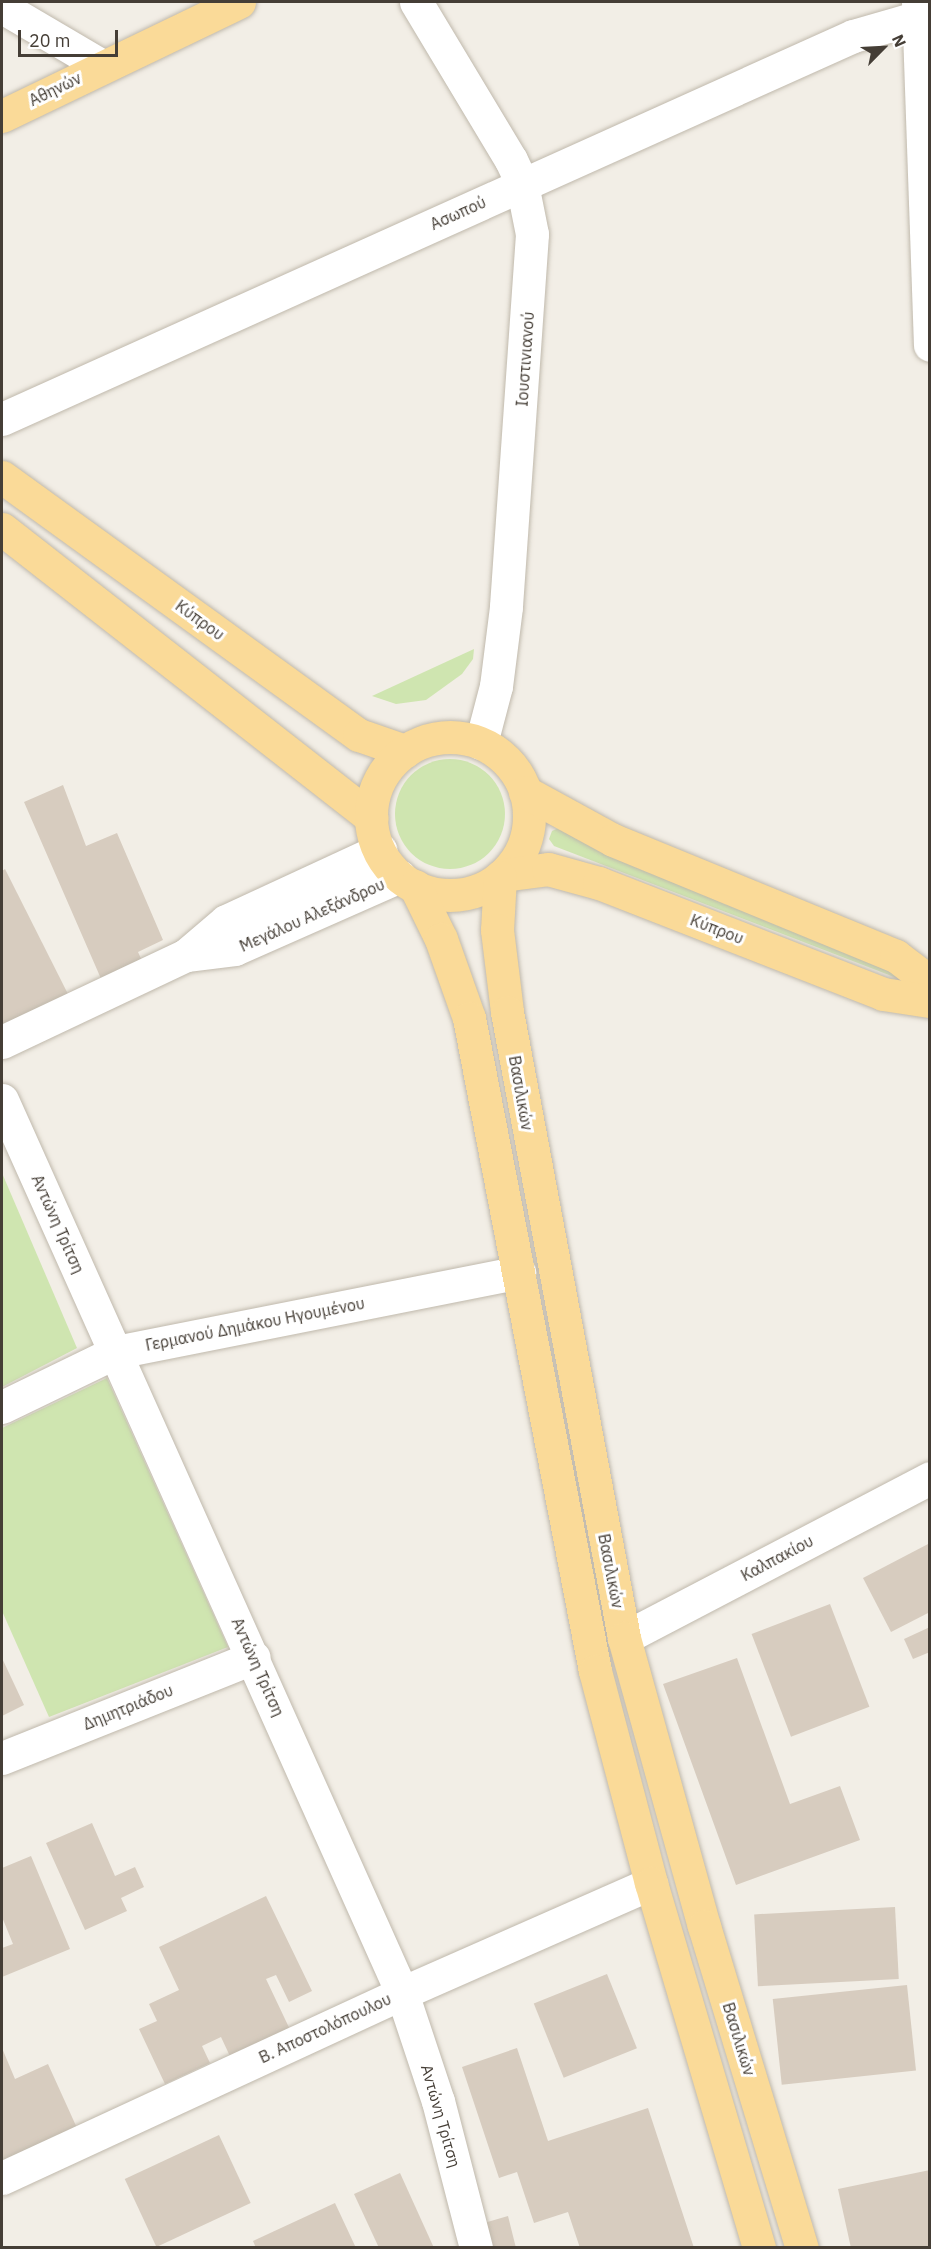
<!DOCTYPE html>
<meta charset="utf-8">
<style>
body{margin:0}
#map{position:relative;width:931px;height:2249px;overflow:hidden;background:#f2eee6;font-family:"IBM Plex Sans",sans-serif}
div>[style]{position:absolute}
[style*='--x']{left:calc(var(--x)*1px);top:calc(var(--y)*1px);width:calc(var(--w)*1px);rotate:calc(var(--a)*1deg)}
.green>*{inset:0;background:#cfe5b0}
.round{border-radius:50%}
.building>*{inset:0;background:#d7ccbf;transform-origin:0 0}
.roads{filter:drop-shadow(0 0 2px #c0b9ac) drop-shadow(0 0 2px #c0b9ac)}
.minor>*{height:33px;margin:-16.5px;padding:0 16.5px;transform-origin:16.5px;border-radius:16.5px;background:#fff}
.major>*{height:33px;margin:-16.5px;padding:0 16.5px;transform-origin:16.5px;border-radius:16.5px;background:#fada98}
.major>.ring{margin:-16.5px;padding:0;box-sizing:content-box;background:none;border:33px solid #fada98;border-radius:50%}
span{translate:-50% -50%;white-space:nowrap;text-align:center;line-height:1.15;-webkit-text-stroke:6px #fff;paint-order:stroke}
.street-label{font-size:16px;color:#453e36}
.frame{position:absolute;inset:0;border:3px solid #453e36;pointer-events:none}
.north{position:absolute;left:853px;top:18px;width:60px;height:60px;-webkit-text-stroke:4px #fff;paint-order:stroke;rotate:66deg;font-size:16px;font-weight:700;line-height:24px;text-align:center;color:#453e36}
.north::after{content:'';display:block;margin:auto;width:21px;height:27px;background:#453e36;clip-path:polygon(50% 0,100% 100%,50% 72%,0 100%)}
.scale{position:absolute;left:18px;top:30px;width:100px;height:27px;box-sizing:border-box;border:3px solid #453e36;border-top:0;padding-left:8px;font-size:18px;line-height:21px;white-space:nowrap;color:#453e36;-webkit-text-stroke:4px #fff;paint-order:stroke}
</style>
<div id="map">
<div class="green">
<div style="clip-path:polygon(474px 649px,473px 659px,462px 674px,426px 700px,396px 704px,372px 696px)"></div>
<div class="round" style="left:395px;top:759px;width:110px;height:110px"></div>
<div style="clip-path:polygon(561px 827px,905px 971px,902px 980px,554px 846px,549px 839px,552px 831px)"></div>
<div style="clip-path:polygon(2px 1173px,77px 1348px,2px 1387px)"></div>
<div style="clip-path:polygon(107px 1378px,228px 1647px,49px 1717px,2px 1611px,2px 1428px)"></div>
</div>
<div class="building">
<div style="clip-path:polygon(63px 785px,86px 846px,117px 833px,163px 940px,138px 952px,143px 963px,102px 981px,24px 802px)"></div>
<div style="clip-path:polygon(5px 869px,71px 1000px,2px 1035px,2px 871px)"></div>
<div style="clip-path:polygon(930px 1543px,930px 1612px,891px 1632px,863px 1578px)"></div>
<div style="left:830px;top:1604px;width:110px;height:84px;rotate:69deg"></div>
<div style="clip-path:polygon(930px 1627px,930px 1652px,913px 1659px,904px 1639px)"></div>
<div style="clip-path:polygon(2px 1658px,24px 1705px,2px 1716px)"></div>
<div style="clip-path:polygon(737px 1658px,790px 1804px,840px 1786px,860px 1840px,736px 1885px,663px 1684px)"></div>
<div style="clip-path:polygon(92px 1823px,115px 1876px,135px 1867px,144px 1887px,121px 1898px,127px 1911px,85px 1930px,46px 1843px)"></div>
<div style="clip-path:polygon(31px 1856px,70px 1949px,2px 1977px,2px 1948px,13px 1944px,2px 1917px,2px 1868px)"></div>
<div style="clip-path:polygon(266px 1896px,312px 1991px,289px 2002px,276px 1975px,266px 1979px,294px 2038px,235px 2067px,221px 2037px,202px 2046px,210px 2063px,165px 2084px,139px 2029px,157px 2021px,149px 2004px,179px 1990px,159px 1947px)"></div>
<div style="left:895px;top:1907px;width:72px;height:141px;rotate:87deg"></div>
<div style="left:607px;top:1974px;width:80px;height:79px;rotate:68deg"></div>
<div style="left:907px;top:1985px;width:86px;height:135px;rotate:84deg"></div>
<div style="clip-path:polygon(2px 2048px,15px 2079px,48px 2064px,77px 2128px,2px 2174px)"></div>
<div style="clip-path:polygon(517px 2048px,548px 2141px,648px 2108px,694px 2248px,580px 2248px,568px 2212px,534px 2223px,517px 2172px,499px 2178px,462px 2067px)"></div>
<div style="left:219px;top:2135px;width:75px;height:104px;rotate:65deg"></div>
<div style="clip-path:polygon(930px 2170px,930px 2248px,851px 2248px,838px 2189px)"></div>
<div style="clip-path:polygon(400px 2173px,434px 2248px,379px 2248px,354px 2194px)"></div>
<div style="clip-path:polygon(335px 2203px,356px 2248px,256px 2248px,253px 2241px)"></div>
<div style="clip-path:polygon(508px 2216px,516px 2248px,491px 2248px,484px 2223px)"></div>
</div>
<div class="roads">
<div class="minor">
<div style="--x:416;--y:2;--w:184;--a:59"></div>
<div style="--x:511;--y:160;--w:26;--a:65"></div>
<div style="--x:522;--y:184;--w:51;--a:78.7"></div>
<div style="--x:532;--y:234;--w:374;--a:94"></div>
<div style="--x:506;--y:607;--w:80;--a:97.2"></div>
<div style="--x:496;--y:686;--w:59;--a:104.7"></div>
<div style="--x:918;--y:2;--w:343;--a:88"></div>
<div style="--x:2;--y:7;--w:116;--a:30.5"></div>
<div style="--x:2;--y:419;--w:933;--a:-24.23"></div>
<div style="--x:853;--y:36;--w:69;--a:-16.1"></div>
<div style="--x:186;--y:955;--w:49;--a:-7"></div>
<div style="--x:235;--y:949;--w:180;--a:-23.9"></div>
<div style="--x:2;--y:1042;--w:204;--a:-25.3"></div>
<div style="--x:186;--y:955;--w:52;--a:-40.4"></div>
<div style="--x:226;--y:921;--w:170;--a:-24.8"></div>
<div style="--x:2;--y:1100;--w:978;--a:65.87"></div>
<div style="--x:402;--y:1993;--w:114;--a:71.6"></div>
<div style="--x:438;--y:2101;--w:152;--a:75.5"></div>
<div style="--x:2;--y:1407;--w:127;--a:-25.8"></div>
<div style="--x:116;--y:1352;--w:411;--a:-11.2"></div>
<div style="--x:624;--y:1638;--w:345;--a:-27.6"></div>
<div style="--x:2;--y:1758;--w:271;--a:-21.8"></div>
<div style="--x:2;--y:2178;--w:441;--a:-24.8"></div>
<div style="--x:402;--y:1993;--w:272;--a:-23.8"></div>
</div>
<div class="major">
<div style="--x:2;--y:116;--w:263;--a:-25.7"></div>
<div style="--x:2;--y:477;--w:440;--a:35.9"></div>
<div style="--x:359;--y:735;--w:49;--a:19.2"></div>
<div style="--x:2;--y:529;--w:469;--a:38"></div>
<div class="ring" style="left:371px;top:737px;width:125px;height:125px"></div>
<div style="--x:525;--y:792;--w:100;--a:28.6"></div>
<div style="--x:613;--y:840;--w:306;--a:22.3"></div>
<div style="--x:896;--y:956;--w:43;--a:37.4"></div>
<div style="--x:503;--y:875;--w:45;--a:-7.6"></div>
<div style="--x:548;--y:869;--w:53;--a:15.4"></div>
<div style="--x:599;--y:883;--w:305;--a:21.3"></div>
<div style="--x:883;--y:994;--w:48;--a:8.5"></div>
<div style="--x:500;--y:877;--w:53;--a:93.2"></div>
<div style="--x:497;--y:930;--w:83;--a:83"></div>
<div style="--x:507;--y:1012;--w:637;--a:79.41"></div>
<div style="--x:624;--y:1638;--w:299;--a:74.5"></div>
<div style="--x:704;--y:1926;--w:337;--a:73.1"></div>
<div style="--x:415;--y:886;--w:59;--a:63.9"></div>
<div style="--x:441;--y:939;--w:84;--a:70.5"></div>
<div style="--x:469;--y:1018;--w:665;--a:79.08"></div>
<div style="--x:595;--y:1671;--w:219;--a:75.2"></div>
<div style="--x:651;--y:1883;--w:381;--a:73.5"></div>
</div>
</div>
<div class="street-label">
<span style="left:55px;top:89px;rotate:-26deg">Αθηνών</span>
<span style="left:458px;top:213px;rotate:-24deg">Ασωπού</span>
<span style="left:525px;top:359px;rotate:-86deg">Ιουστινιανού</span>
<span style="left:200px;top:620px;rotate:36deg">Κύπρου</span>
<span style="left:312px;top:915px;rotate:-24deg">Μεγάλου Αλεξάνδρου</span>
<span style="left:717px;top:929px;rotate:21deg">Κύπρου</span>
<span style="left:521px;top:1093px;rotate:80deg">Βασιλικών</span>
<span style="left:58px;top:1224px;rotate:66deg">Αντώνη Τρίτση</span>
<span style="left:255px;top:1324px;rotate:-11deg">Γερμανού Δημάκου Ηγουμένου</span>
<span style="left:777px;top:1558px;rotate:-28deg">Καλπακίου</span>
<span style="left:611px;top:1571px;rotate:79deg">Βασιλικών</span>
<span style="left:258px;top:1667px;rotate:66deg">Αντώνη Τρίτση</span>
<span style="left:128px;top:1707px;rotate:-22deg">Δημητριάδου</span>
<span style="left:325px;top:2028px;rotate:-25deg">Β. Αποστολόπουλου</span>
<span style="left:739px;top:2039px;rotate:73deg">Βασιλικών</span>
<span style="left:441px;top:2116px;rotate:74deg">Αντώνη Τρίτση</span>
</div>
<div class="frame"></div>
<div class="north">N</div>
<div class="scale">20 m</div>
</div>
